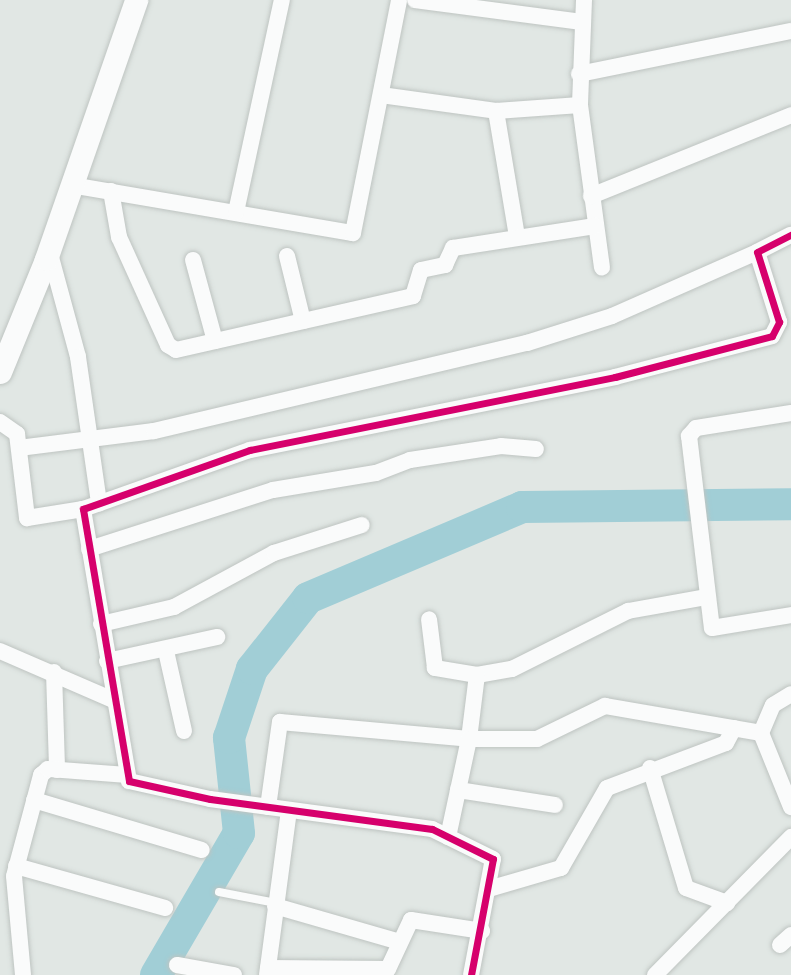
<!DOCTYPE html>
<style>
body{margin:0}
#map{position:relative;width:791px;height:975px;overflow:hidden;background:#e1e7e4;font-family:Lato,sans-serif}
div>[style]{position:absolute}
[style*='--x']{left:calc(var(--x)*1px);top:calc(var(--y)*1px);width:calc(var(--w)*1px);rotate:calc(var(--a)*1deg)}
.river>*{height:32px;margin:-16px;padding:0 16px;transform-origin:16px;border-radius:16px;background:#a1ced6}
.roads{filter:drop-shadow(0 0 2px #bec4c1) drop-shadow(0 0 2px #bec4c1)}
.lane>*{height:8px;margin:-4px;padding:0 4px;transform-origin:4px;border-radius:4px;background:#fafbfb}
.street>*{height:16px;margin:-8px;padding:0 8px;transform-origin:8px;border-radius:8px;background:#fafbfb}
.secondary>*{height:23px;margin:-11.5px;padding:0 11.5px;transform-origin:11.5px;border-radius:11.5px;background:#fafbfb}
.cycleway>*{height:7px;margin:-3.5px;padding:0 3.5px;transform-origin:3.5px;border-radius:3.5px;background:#d6006c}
span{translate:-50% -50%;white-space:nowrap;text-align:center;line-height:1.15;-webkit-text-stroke:7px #eff7f3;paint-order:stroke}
</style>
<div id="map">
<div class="river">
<div style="--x:156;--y:975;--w:164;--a:-59.7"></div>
<div style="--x:239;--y:833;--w:96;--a:-96"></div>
<div style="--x:229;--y:738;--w:73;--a:-71.6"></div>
<div style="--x:252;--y:669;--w:90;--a:-51.7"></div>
<div style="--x:308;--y:598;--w:233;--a:-23"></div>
<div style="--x:522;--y:507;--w:269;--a:-0.6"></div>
</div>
<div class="roads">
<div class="lane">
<div style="--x:219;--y:892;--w:58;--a:10.9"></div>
</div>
<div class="street">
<div style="--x:415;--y:0;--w:168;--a:7.5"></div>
<div style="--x:584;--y:0;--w:105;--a:92.2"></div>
<div style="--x:580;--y:105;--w:164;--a:82.3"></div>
<div style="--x:579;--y:74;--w:216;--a:-11.5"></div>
<div style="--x:381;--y:95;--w:116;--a:7.9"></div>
<div style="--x:496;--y:111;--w:84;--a:-4.1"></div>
<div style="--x:496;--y:111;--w:128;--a:80.5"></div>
<div style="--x:71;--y:185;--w:286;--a:9.7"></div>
<div style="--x:353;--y:233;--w:237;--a:-78.8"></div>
<div style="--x:111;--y:191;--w:47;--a:80.1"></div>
<div style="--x:119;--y:237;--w:119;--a:65.6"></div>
<div style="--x:168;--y:345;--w:9;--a:32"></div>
<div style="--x:176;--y:350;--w:243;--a:-12.8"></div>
<div style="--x:413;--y:296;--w:27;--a:-73"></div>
<div style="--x:421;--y:270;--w:25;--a:-12"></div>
<div style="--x:445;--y:265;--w:19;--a:-65"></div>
<div style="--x:453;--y:248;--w:144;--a:-8.8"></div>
<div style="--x:591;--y:196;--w:216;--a:-22"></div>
<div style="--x:236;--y:212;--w:217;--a:-77.8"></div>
<div style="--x:49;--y:250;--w:111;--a:74.8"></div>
<div style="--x:78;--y:357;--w:148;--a:81.8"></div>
<div style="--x:287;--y:256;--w:67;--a:76.2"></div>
<div style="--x:193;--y:260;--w:84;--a:74.8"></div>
<div style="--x:791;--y:413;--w:96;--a:171"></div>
<div style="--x:696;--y:428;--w:11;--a:131"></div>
<div style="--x:689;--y:436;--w:193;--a:83.2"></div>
<div style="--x:712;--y:628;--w:80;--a:-9.3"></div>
<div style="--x:0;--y:422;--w:21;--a:35"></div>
<div style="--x:17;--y:434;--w:85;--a:83.2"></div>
<div style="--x:27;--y:518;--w:57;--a:-9.1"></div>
<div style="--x:19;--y:448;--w:136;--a:-7.2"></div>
<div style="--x:154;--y:431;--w:383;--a:-13.3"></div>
<div style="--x:527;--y:343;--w:89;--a:-17.6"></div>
<div style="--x:612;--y:316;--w:158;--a:-23.8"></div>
<div style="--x:89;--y:549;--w:193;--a:-17.8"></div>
<div style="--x:273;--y:490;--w:104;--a:-9.4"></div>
<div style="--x:376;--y:473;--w:36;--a:-21"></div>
<div style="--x:410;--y:460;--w:92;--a:-8.7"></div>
<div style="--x:501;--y:446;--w:35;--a:5"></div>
<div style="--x:101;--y:624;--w:75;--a:-13.1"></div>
<div style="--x:174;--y:607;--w:114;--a:-28.4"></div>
<div style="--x:274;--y:553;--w:92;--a:-17.7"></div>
<div style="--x:0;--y:651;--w:123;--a:23.4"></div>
<div style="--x:166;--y:651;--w:82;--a:77.3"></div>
<div style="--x:107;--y:661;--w:113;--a:-12.3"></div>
<div style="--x:54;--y:672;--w:98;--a:88.2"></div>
<div style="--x:477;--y:675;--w:36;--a:-10"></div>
<div style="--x:512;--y:669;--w:130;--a:-26.6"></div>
<div style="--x:628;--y:611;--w:79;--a:-10.2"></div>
<div style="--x:761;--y:733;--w:30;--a:-67"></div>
<div style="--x:773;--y:705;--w:21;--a:-31"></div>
<div style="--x:650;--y:768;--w:125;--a:73.3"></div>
<div style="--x:686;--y:888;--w:44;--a:20.1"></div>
<div style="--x:458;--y:790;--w:98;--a:8.8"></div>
<div style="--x:34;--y:800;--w:175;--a:16.6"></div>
<div style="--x:268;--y:807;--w:86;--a:-82"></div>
<div style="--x:280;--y:722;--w:190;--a:5.1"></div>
<div style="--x:469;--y:739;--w:64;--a:-82.9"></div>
<div style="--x:477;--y:675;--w:43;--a:-170.5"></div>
<div style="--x:435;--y:668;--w:49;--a:-97"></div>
<div style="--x:448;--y:837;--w:100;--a:-77.9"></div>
<div style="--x:469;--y:739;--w:68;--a:0"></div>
<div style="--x:537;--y:739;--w:76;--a:-25.9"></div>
<div style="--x:605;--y:706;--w:158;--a:9.8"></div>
<div style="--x:761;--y:733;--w:80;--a:67.9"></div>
<div style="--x:16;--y:866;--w:155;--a:15.7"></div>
<div style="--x:492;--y:888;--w:72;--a:-16.2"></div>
<div style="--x:561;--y:868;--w:92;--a:-60.1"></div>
<div style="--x:607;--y:788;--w:127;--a:-20.7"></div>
<div style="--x:726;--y:743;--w:17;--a:-62"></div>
<div style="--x:275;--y:906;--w:130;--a:16.1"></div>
<div style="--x:780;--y:945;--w:15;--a:-42"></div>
<div style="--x:177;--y:965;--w:58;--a:10"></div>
<div style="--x:268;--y:968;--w:120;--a:0.5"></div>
<div style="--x:388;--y:969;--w:54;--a:-64.9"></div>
<div style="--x:411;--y:920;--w:72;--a:8.8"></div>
<div style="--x:23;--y:975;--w:99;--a:-95.2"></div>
<div style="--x:14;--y:876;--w:105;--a:-75"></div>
<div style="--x:41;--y:775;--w:9;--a:-41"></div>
<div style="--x:48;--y:769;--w:78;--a:4.4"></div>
<div style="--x:267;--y:975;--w:166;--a:-82.4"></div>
<div style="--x:471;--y:975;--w:118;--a:-79.3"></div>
<div style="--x:493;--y:859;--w:68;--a:-153.8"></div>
<div style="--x:432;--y:829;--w:224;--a:-172.3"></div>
<div style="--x:210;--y:799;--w:83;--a:-167.5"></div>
<div style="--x:129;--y:781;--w:276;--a:-99.6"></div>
<div style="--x:83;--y:509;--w:177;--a:-19.5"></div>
<div style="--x:250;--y:450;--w:372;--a:-11.3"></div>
<div style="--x:615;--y:377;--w:162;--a:-14.6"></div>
<div style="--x:772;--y:336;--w:16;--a:-63"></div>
<div style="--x:779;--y:322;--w:73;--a:-107.4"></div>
<div style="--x:757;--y:252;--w:38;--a:-27"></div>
<div style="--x:655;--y:975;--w:194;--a:-45.4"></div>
</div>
<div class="secondary">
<div style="--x:0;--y:372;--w:122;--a:-67.8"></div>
<div style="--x:46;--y:259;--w:274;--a:-70.8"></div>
</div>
</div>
<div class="cycleway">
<div style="--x:471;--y:975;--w:118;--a:-79.3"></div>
<div style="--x:493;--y:859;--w:68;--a:-153.8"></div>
<div style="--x:432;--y:829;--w:224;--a:-172.3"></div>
<div style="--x:210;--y:799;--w:83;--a:-167.5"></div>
<div style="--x:129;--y:781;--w:276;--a:-99.6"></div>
<div style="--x:83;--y:509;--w:177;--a:-19.5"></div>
<div style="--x:250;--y:450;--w:372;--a:-11.3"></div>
<div style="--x:615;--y:377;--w:162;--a:-14.6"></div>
<div style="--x:772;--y:336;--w:16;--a:-63"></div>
<div style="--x:779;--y:322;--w:73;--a:-107.4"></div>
<div style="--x:757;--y:252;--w:38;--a:-27"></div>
</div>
</div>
